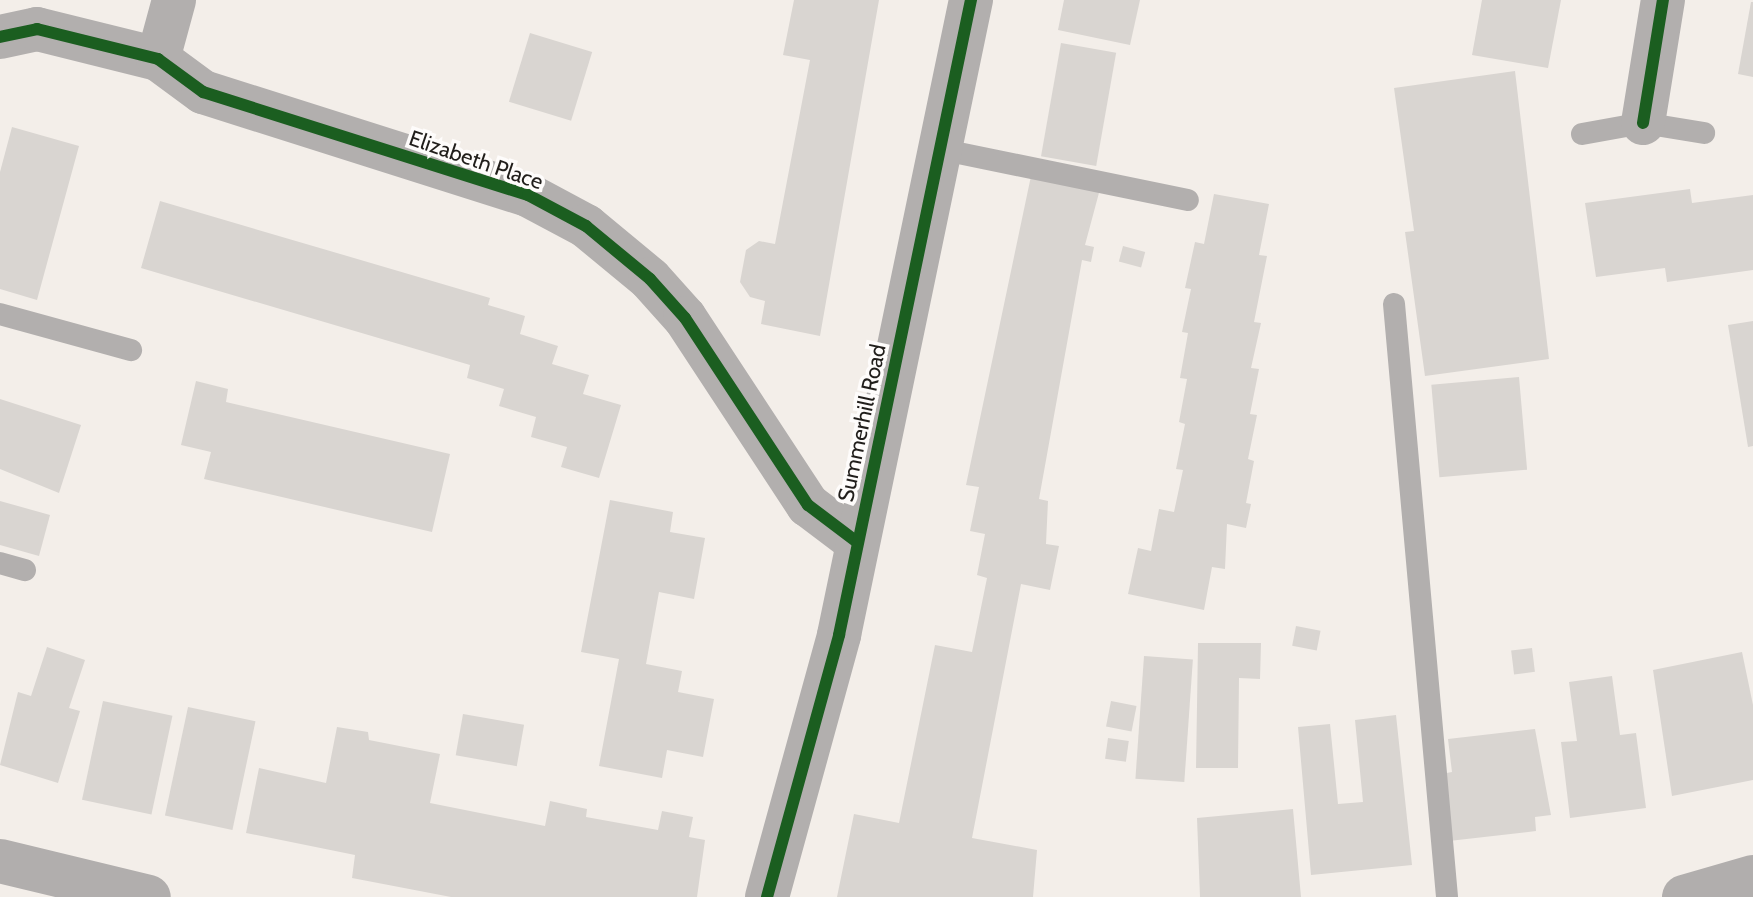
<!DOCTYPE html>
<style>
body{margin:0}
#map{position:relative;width:1753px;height:897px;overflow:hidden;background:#f3eee9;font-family:Cabin,sans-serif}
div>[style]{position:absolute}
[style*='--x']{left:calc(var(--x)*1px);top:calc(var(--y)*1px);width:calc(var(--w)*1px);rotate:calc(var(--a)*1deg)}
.building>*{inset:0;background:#d9d5d1;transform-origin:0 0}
.service>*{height:22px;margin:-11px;padding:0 11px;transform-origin:11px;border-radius:11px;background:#b2afae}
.minor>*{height:44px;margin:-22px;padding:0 22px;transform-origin:22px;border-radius:22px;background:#b2afae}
.secondary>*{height:44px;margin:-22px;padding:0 22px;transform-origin:22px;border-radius:22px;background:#b1aead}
.cycleway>*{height:12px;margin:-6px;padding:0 6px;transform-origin:6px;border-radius:6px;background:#1b5e20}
span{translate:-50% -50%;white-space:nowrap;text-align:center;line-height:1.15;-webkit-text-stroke:7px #fefcfb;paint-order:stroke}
.street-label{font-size:22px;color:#211e1b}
</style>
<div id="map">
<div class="building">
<div style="clip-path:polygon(794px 0,879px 0,820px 336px,761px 324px,765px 301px,750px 297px,740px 282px,746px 250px,759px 241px,775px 244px,810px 60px,783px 55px)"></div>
<div style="clip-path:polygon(1064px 0,1140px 0,1130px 45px,1058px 30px)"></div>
<div style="clip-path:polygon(1482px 0,1561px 0,1548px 68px,1472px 55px)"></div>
<div style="clip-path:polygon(1751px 2px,1753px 2px,1753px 77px,1738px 74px)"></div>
<div style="left:530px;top:33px;width:65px;height:72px;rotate:17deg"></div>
<div style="left:1061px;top:43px;width:56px;height:115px;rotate:10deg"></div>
<div style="clip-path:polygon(1515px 71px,1549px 359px,1425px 376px,1405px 232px,1414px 231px,1394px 88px)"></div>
<div style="clip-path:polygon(12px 127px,79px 146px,37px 300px,0 289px,0 172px)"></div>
<div style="clip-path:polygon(1031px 176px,1100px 189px,1085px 245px,1094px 247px,1091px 262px,1082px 260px,1039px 499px,1048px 501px,1046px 544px,1059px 546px,1050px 590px,1021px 584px,972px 838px,1037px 850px,1033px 897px,837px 897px,854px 814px,899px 823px,935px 645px,972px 652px,987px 578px,977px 575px,985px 534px,970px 531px,979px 487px,966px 485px)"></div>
<div style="clip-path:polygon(1690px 189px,1692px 203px,1753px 195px,1753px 270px,1667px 282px,1665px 268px,1596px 277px,1585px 203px)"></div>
<div style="clip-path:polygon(1214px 194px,1269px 204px,1259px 255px,1267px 256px,1254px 322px,1261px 323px,1251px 368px,1259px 369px,1250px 414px,1257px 415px,1248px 459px,1254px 461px,1246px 503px,1251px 504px,1246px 528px,1227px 524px,1225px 569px,1212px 567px,1204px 610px,1128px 594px,1138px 548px,1151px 551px,1159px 509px,1174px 512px,1183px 470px,1176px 469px,1185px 424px,1179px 422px,1187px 379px,1180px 378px,1188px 333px,1182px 332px,1191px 289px,1185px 288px,1195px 242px,1204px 244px)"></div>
<div style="clip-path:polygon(160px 201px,490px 298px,488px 305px,525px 316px,520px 334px,558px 346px,552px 364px,589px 375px,583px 394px,621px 405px,599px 478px,561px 467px,567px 447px,531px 437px,536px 417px,499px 406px,504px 389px,467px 378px,470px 365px,141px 268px)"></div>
<div style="left:1123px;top:246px;width:23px;height:16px;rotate:15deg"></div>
<div style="clip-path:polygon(1753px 321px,1753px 446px,1748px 447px,1728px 325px)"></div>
<div style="left:1519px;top:377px;width:93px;height:88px;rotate:85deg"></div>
<div style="clip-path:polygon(196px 381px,228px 389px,226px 402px,450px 454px,432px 532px,204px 479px,211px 452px,181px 445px)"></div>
<div style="clip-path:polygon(0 399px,81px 425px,59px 493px,0 469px)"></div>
<div style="clip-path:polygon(610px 500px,673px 512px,670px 532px,705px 538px,694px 599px,659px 592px,646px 664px,682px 671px,678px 692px,714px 699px,703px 757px,667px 750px,662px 778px,599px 766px,619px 659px,581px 652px)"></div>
<div style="clip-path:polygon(0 501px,50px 515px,39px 556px,0 545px)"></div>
<div style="left:1296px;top:626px;width:25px;height:20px;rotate:11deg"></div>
<div style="clip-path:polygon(1198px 643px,1261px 643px,1260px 679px,1239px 678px,1238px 768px,1196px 768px)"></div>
<div style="clip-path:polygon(47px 647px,85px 660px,69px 708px,80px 711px,58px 783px,0 765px,18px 692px,31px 696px)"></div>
<div style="left:1532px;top:648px;width:24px;height:21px;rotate:83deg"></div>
<div style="clip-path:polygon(1742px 652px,1753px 705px,1753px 780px,1672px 796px,1653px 670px)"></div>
<div style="left:1144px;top:656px;width:49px;height:123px;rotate:4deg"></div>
<div style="clip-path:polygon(1612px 676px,1620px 735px,1636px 733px,1646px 808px,1570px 818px,1561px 742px,1577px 741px,1569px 682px)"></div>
<div style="left:103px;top:701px;width:71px;height:101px;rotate:12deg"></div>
<div style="left:1111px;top:701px;width:26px;height:26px;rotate:11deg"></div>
<div style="left:188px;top:707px;width:69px;height:111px;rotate:12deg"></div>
<div style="left:463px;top:714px;width:62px;height:42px;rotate:10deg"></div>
<div style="clip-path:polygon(1396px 715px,1412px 865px,1311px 875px,1298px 727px,1330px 724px,1338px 804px,1363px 802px,1355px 720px)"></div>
<div style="clip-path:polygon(337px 727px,368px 732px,369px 740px,440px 754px,430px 803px,545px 826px,550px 801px,587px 809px,586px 817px,658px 830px,662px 811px,693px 817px,689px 837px,705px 840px,697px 897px,451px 897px,352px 878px,355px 855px,246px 833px,259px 768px,326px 783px)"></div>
<div style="clip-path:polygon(1535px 729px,1551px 815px,1535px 817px,1536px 831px,1449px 841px,1441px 774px,1452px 772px,1448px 739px)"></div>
<div style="left:1108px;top:738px;width:21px;height:21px;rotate:8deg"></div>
<div style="clip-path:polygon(1293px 809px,1301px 897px,1200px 897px,1197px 818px)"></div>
</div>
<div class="service">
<div style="--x:1582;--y:134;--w:62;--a:-10.2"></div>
<div style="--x:1643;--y:123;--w:62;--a:9.3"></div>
<div style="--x:939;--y:149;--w:254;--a:11.6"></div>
<div style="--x:1394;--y:304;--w:595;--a:84.89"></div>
<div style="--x:0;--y:314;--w:136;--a:15.4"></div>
<div style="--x:0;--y:563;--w:26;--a:16"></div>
</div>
<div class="minor">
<div style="--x:0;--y:37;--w:38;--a:-12"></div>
<div style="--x:37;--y:29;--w:125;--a:13.9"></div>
<div style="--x:158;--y:59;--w:56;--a:36.3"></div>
<div style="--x:203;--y:92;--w:341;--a:17.6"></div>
<div style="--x:528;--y:195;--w:66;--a:28.1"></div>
<div style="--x:586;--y:226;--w:83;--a:39.6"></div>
<div style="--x:650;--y:279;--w:52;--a:48.1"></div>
<div style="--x:685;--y:318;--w:224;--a:56.7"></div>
<div style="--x:808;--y:505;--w:61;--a:37.1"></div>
<div style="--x:158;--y:59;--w:61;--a:-74.8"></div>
<div style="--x:1643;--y:123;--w:125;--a:-80.8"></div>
<div style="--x:767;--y:897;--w:272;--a:-74.6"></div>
<div style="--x:839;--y:635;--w:649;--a:-78.26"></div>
</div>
<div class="secondary">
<div style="--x:0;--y:861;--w:153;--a:13.6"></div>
<div style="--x:1684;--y:897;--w:72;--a:-16.2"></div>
</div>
<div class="cycleway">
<div style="--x:0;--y:37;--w:38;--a:-12"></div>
<div style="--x:37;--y:29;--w:125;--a:13.9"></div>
<div style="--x:158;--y:59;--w:56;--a:36.3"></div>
<div style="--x:203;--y:92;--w:341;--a:17.6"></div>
<div style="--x:528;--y:195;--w:66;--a:28.1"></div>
<div style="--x:586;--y:226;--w:83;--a:39.6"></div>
<div style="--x:650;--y:279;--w:52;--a:48.1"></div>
<div style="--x:685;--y:318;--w:224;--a:56.7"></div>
<div style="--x:808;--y:505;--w:61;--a:37.1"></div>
<div style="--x:1643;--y:123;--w:125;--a:-80.8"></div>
<div style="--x:767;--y:897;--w:272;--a:-74.6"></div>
<div style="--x:839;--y:635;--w:649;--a:-78.26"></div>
</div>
<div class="street-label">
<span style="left:476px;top:160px;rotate:19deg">Elizabeth Place</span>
<span style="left:862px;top:423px;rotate:-78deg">Summerhill Road</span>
</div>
</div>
